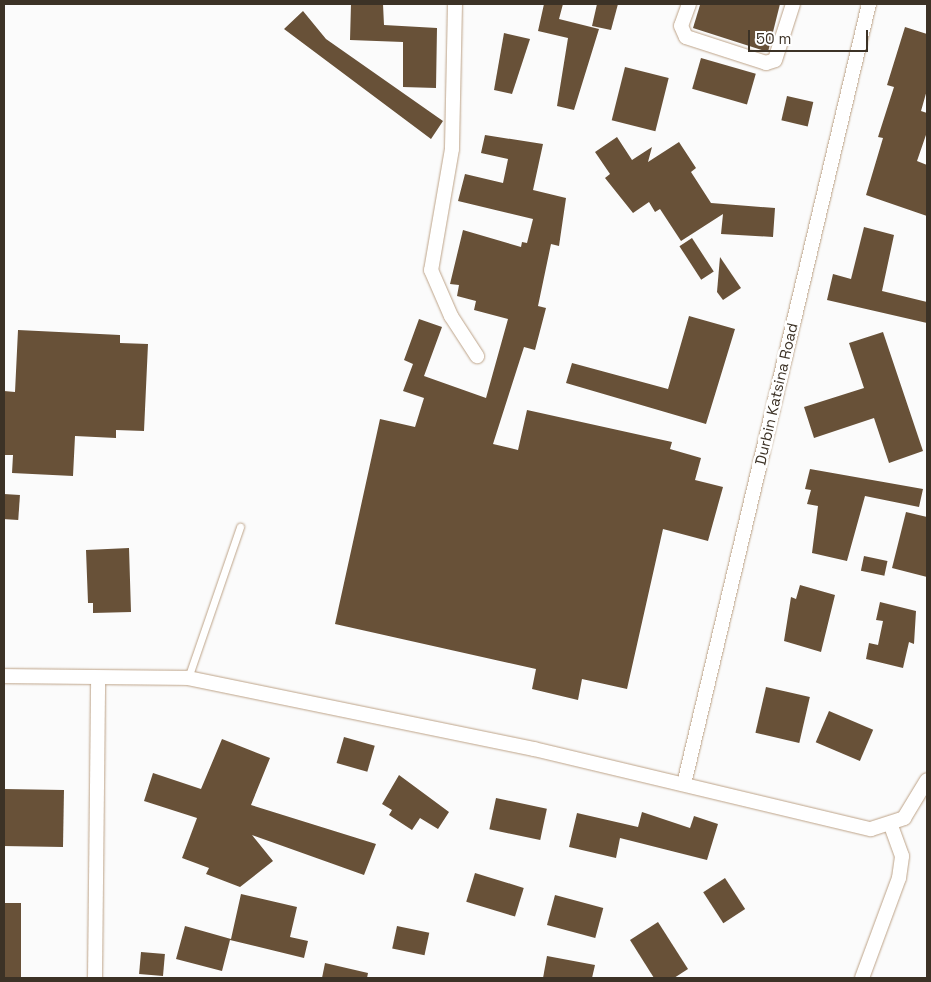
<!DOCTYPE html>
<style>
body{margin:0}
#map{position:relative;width:931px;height:982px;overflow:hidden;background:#fbfbfb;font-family:"Space Grotesk",sans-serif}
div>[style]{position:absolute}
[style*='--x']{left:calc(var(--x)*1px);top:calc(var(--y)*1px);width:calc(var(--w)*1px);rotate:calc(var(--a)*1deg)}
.building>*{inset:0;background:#685138;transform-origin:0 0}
.roads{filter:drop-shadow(0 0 1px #bda388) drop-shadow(0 0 1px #bda388)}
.lane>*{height:7px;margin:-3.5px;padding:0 3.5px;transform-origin:3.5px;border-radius:3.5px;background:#fff}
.street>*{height:14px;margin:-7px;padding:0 7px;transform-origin:7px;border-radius:7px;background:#fff}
span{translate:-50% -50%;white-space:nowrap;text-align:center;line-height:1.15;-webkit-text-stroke:5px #fff;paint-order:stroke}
.street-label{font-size:15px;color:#3c3226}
.frame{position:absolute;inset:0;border:5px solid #3c3226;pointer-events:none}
.scale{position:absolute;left:748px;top:30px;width:120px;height:22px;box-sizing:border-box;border:2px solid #3c3226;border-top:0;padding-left:6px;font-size:15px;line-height:18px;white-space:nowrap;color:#3c3226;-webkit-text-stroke:4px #fff;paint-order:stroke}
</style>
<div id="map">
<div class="building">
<div style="clip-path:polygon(351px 4px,383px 4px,384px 25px,437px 28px,436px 88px,403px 87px,403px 42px,350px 40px)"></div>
<div style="clip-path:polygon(544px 4px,563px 4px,559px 19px,599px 29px,574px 110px,557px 106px,568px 38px,538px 31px)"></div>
<div style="clip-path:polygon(597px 4px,618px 4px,611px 30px,592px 26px)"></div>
<div style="clip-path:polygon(708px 4px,780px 4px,768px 52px,693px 28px,700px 5px)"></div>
<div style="clip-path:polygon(303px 11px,326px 39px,443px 121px,431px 139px,284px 29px)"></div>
<div style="clip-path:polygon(905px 27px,927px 34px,927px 90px,921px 111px,927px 113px,927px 132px,917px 161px,927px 165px,927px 216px,866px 195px,883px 138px,878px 137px,894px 87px,887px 85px)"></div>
<div style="clip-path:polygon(504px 33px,530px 39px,512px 94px,494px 90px)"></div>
<div style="left:701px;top:58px;width:57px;height:32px;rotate:16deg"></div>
<div style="left:625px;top:67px;width:45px;height:55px;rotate:14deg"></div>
<div style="left:787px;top:96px;width:27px;height:25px;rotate:13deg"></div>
<div style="clip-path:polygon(485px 135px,543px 144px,533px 190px,566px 198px,559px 246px,551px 244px,538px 306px,546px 308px,535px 350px,524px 347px,493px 444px,518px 450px,527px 410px,672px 442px,670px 449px,701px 458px,695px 480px,723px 487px,708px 541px,663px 529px,627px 689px,582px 679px,578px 700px,532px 689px,536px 669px,335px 624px,380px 419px,415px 427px,424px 398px,403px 391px,413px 364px,404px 360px,419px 319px,442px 327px,424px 376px,486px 398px,508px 319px,474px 310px,476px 301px,457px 296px,459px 285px,450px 284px,463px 230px,521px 247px,522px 242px,527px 243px,533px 219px,458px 201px,465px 174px,503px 183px,508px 159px,481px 153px)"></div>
<div style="clip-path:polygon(617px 137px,632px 160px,652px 147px,648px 162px,679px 142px,696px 168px,691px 172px,711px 203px,775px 208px,773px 237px,721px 234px,723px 214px,681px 241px,660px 209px,655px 212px,649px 202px,633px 213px,605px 178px,610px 174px,595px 152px)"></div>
<div style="clip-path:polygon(864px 227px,894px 235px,882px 291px,927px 302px,927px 323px,827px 300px,833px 274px,851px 279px)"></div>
<div style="left:692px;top:238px;width:40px;height:15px;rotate:57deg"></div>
<div style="clip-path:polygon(720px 257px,741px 288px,723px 300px,717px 292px)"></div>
<div style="clip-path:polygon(689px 316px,735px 329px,706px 424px,566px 383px,572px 363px,668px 389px)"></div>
<div style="clip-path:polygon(18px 330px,120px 335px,120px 343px,148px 344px,144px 431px,116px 430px,116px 438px,75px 436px,73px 476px,12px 473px,13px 455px,4px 455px,4px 391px,15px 392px)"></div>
<div style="clip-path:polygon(883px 332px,923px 451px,889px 463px,874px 418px,814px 438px,804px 407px,864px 388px,849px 343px)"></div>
<div style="clip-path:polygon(810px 469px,923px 489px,919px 507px,865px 496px,847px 561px,812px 553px,818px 506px,807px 504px,811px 490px,805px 489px)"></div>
<div style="left:4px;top:494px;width:16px;height:25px;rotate:4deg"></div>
<div style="clip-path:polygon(906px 512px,927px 517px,927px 577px,892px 568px)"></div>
<div style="clip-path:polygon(129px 548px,131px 612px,93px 613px,93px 603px,88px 603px,86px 550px)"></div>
<div style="left:864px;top:556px;width:24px;height:15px;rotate:12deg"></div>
<div style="clip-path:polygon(800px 585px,835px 595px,821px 652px,784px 641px,791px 597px,796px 599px)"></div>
<div style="clip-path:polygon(880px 602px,916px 611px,914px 644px,909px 642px,903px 668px,866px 659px,869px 643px,878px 645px,883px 621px,876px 620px)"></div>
<div style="left:766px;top:687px;width:45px;height:47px;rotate:13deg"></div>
<div style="left:829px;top:711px;width:48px;height:34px;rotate:23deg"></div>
<div style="left:344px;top:737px;width:32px;height:27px;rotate:16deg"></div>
<div style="clip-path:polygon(222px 739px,270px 758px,251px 805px,376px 844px,364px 875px,252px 835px,273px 861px,240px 887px,206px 874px,209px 868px,182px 858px,197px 818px,144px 801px,153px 773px,201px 789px)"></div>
<div style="clip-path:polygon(399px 775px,449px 812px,438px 829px,420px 818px,412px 830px,389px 815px,392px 810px,382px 804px)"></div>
<div style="left:4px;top:789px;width:60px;height:57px;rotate:1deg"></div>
<div style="left:496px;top:798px;width:52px;height:32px;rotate:12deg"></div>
<div style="clip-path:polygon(642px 812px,690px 828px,694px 816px,718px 824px,707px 860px,620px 838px,616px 858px,569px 847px,577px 813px,638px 827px)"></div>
<div style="left:475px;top:873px;width:51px;height:30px;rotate:17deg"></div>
<div style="left:725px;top:878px;width:37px;height:26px;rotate:57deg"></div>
<div style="clip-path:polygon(241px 894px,297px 907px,290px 937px,308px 941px,304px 958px,230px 940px,222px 971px,176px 959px,185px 926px,231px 939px)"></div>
<div style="left:555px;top:895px;width:50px;height:31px;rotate:15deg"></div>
<div style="left:4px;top:903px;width:17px;height:75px"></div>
<div style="clip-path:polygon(658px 922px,688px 969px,674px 978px,654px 978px,630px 940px)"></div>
<div style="left:397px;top:926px;width:33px;height:23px;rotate:12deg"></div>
<div style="left:141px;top:952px;width:24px;height:22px;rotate:5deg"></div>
<div style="clip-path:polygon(547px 956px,595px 965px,592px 978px,543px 978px)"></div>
<div style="clip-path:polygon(325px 963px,368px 973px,367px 978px,322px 978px)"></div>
</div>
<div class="roads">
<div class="lane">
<div style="--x:188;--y:678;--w:160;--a:-71"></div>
</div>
<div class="street">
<div style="--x:455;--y:4;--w:145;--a:91.2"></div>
<div style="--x:452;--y:149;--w:123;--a:99.8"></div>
<div style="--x:431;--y:270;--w:50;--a:66.5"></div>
<div style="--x:451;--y:316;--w:48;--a:57"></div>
<div style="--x:689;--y:4;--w:23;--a:110"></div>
<div style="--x:681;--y:26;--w:12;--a:66"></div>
<div style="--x:686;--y:37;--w:84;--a:18"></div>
<div style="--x:766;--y:63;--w:9;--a:-18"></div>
<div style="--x:775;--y:60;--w:59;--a:-72.2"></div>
<div style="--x:4;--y:676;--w:184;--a:0.6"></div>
<div style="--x:188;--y:678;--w:353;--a:11.6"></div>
<div style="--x:534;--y:749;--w:346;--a:13.4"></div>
<div style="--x:871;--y:829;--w:35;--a:-18"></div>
<div style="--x:904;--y:818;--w:44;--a:-58.8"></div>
<div style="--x:684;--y:784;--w:802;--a:-76.66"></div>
<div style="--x:95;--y:978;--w:300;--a:-89.4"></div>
<div style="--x:862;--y:978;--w:107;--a:-69.7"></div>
<div style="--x:899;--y:878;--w:22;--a:-82"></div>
<div style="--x:902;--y:856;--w:32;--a:-110"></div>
</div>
</div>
<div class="street-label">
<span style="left:776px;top:394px;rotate:-77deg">Durbin Katsina Road</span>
</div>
<div class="frame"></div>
<div class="scale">50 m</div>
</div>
